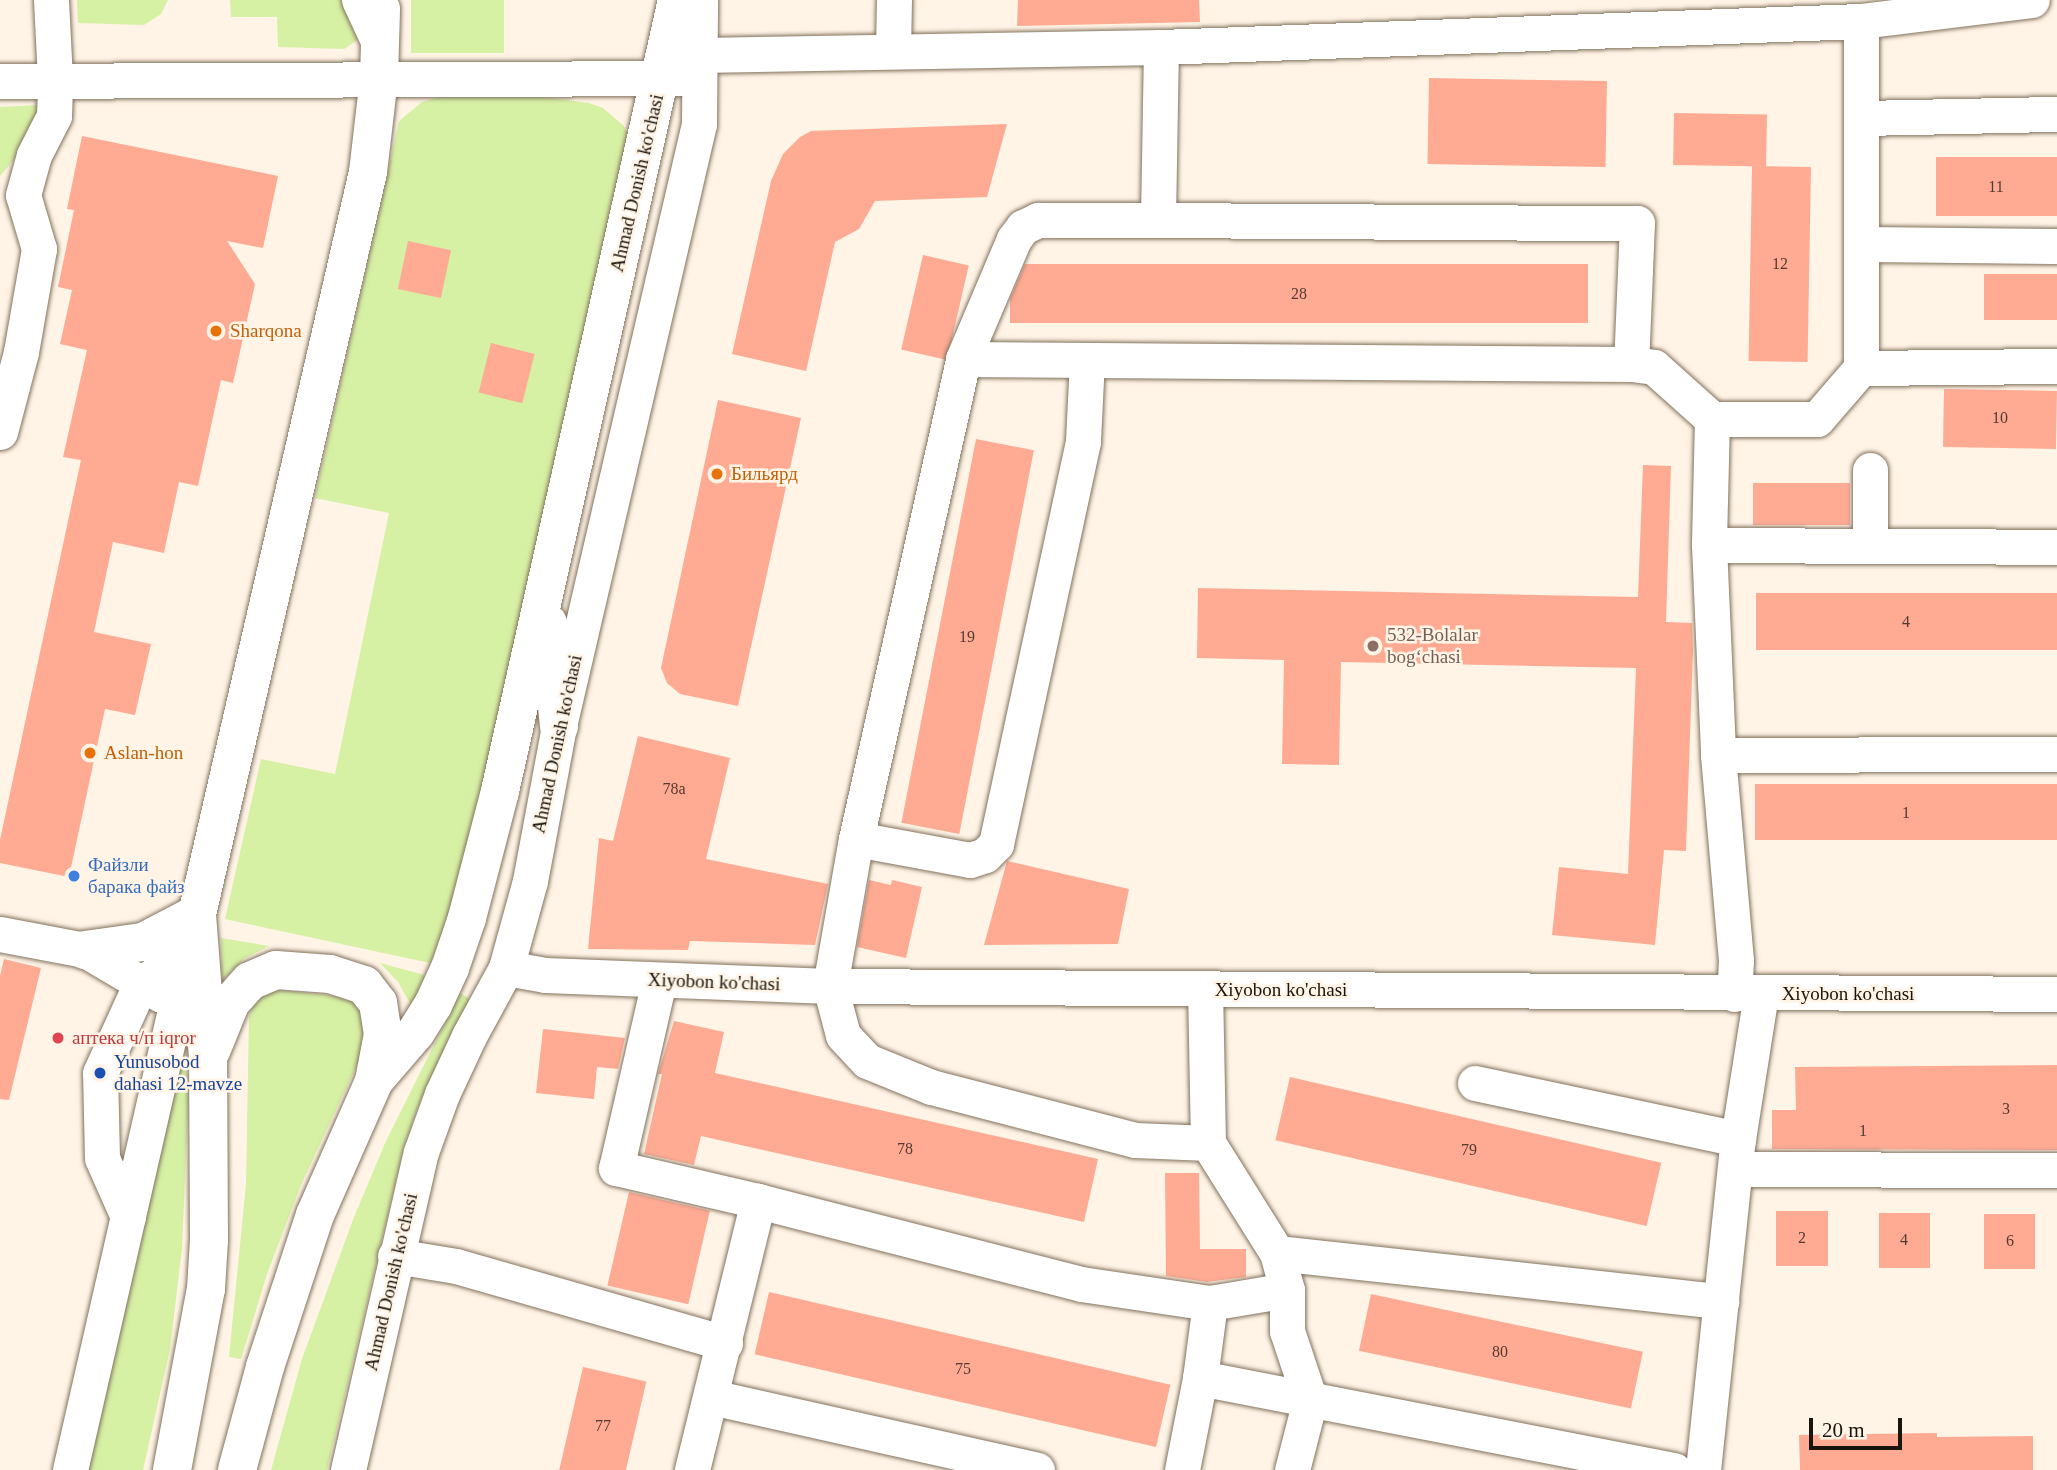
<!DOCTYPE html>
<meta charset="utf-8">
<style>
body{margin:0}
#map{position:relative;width:2057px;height:1470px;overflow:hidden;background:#fff4e6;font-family:Georgia,serif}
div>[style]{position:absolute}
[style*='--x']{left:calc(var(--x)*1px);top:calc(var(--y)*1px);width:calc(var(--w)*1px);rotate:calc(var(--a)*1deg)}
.green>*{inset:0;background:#d6f0a4;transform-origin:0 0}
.building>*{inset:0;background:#ffab94;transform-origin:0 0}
.roads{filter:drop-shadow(0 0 2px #83725e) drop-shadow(0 0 2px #83725e)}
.minor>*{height:35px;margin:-17.5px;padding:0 17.5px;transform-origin:17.5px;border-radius:17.5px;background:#fff}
.major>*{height:38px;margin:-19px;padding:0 19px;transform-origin:19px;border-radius:19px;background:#fff}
.highway>*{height:38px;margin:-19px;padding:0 19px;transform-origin:19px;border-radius:19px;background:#fff}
.dots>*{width:19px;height:19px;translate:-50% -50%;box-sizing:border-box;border:4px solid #fff4e6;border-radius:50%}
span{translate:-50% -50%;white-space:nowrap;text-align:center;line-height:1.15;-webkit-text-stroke:5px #fff4e6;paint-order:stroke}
.number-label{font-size:16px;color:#533a2e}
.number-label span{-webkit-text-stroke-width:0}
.street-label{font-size:19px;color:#1a140c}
.food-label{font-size:19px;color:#c56008}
.left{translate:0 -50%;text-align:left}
.education-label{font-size:19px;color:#785e54}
.shop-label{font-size:19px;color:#366cbe}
.health-label{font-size:19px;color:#be3a42}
.transit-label{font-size:19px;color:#164399}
.scale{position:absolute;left:1809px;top:1418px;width:93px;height:32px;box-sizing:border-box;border:4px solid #1a140c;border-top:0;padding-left:9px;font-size:21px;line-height:24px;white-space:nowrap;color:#1a140c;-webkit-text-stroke:5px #fff4e6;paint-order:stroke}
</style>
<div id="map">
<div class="green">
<div style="clip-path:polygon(77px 0,168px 0,161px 14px,144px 25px,78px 23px)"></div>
<div style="clip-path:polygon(230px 0,344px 0,359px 39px,344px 49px,278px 47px,277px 17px,231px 17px)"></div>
<div style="left:411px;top:0;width:93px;height:53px"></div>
<div style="clip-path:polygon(527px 95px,589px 103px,603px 108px,624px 126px,631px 140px,461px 895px,430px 963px,225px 919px,261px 759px,335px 774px,389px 513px,315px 498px,399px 121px,422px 102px,440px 97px)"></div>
<div style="clip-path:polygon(40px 105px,25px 147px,0 176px,0 107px)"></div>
<div style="clip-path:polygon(221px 938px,269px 946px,244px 959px,222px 980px)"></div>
<div style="clip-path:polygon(380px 963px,428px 976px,412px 1007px,398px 982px)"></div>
<div style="clip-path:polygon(279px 990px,343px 997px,359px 1005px,371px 1035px,301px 1185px,267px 1274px,241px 1359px,229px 1357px,246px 1184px,249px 1016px,254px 1004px,262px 996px)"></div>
<div style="clip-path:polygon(460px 993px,470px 999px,417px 1109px,404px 1147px,327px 1470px,271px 1470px,302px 1359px,354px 1217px,386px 1141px)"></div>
<div style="clip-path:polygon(182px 1051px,189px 1083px,182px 1248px,170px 1349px,143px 1470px,86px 1470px)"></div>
</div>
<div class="building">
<div style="clip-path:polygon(1018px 0,1199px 0,1200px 22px,1017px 26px)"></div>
<div style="left:1429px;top:78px;width:178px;height:86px;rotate:1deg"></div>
<div style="left:1674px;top:113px;width:93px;height:52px;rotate:1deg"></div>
<div style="clip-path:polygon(1007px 124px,987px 197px,875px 201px,859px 229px,835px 242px,806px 371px,732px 354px,771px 181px,783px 154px,800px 137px,811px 131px)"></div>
<div style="clip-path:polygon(82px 136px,278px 176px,263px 248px,227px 241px,255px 284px,233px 383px,221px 380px,198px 486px,179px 482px,164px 553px,113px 542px,94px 632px,151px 644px,135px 715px,105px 709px,69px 877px,0 863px,0 840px,81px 460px,63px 457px,87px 350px,60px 344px,72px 290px,58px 287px,74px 210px,67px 209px)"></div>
<div style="left:1936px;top:157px;width:121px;height:59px"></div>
<div style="left:1752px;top:166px;width:59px;height:195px;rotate:1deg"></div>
<div style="left:408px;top:241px;width:44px;height:49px;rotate:12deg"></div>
<div style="left:923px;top:255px;width:47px;height:97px;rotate:13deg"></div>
<div style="clip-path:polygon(1025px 264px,1588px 264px,1588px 323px,1010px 323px,1010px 299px)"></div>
<div style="left:2057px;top:274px;width:46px;height:73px;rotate:90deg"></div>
<div style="left:491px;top:343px;width:45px;height:51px;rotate:14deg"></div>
<div style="left:1944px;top:389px;width:113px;height:58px;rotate:1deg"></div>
<div style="clip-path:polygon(718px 400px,801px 418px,738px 706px,680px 694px,667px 683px,661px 668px)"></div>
<div style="left:976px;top:439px;width:59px;height:391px;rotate:11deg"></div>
<div style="clip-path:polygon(1643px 465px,1671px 466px,1666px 622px,1692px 623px,1693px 650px,1686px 851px,1664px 850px,1655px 945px,1552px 935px,1559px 867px,1628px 874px,1636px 668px,1341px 662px,1339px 765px,1282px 764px,1284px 660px,1197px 658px,1198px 588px,1638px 597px)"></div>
<div style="left:1753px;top:483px;width:97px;height:42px"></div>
<div style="left:1756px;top:593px;width:301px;height:57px"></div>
<div style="clip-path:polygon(638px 736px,730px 758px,706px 859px,828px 884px,815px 945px,690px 941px,688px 950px,588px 949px,599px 838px,613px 841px)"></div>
<div style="left:1755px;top:784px;width:302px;height:56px"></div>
<div style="clip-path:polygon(1007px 861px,1129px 889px,1118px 944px,984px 945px)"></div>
<div style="clip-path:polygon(869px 880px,891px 885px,892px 880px,922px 887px,906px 958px,857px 947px)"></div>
<div style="clip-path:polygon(4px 959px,41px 968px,9px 1100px,0 1099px,0 976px)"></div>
<div style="clip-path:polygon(674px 1021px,724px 1032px,715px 1073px,1098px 1159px,1084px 1222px,701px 1136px,694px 1165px,644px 1154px,662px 1074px,658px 1074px)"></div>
<div style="clip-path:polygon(543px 1029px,625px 1038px,618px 1069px,597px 1067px,594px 1099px,536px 1093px)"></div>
<div style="clip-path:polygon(2057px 1065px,2057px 1150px,1772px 1149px,1772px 1110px,1796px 1110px,1795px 1067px)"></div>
<div style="left:1290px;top:1077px;width:381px;height:65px;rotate:13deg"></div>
<div style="clip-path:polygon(1165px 1173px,1199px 1173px,1200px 1249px,1246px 1249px,1246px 1277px,1207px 1282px,1166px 1276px)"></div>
<div style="left:629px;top:1192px;width:83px;height:96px;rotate:13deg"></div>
<div style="left:1776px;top:1211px;width:52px;height:55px"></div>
<div style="left:1879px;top:1213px;width:51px;height:55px"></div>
<div style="left:1984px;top:1214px;width:51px;height:55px"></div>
<div style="left:769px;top:1292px;width:412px;height:64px;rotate:13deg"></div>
<div style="left:1371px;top:1294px;width:278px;height:58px;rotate:12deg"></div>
<div style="left:583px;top:1367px;width:65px;height:106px;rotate:13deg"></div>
<div style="clip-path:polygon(1937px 1433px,1937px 1437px,2033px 1436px,2033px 1470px,1800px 1470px,1799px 1435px)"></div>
</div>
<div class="roads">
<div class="minor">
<div style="--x:1161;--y:47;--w:173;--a:91"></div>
<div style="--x:1158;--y:220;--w:479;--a:0.4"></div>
<div style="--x:1637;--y:223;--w:141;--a:92.4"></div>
<div style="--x:893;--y:51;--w:51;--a:-88.9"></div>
<div style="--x:678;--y:67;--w:24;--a:-30"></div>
<div style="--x:699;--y:55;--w:462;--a:-1"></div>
<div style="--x:1161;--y:47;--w:700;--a:-2.13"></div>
<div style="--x:1861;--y:21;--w:172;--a:-7"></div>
<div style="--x:0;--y:81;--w:686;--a:-0.25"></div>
<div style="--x:1862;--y:118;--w:195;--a:-1.2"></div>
<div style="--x:1861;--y:244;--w:196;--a:0.6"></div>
<div style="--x:963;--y:359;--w:130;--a:-67"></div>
<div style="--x:1014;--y:239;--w:15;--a:-53"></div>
<div style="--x:1023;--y:227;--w:17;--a:-25"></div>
<div style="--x:1038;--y:220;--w:120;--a:0"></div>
<div style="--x:1861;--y:368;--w:196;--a:-0.6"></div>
<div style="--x:1712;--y:419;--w:126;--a:91.4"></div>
<div style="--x:1709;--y:545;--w:210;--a:87.5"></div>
<div style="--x:1718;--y:755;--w:206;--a:85"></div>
<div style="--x:1736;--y:960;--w:34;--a:93"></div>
<div style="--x:0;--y:432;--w:83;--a:-75.3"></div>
<div style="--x:21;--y:352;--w:105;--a:-80.1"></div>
<div style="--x:39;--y:249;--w:56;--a:-106.5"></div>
<div style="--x:23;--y:195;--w:41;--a:-74.6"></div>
<div style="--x:34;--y:155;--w:44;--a:-62.9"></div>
<div style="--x:54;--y:116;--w:37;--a:-88"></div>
<div style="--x:55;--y:79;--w:79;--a:-92.9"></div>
<div style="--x:1870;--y:470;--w:76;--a:90"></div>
<div style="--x:1709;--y:545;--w:348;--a:0.3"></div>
<div style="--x:1718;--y:755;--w:339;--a:-0.2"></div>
<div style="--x:856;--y:839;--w:116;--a:10.4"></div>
<div style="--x:970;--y:860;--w:16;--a:-18"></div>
<div style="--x:985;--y:855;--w:16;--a:-45"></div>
<div style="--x:996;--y:844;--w:412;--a:-77.8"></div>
<div style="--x:1083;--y:441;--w:81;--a:-87.2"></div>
<div style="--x:0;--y:934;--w:86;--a:10.7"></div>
<div style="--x:85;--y:950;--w:88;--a:30.6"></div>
<div style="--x:506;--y:968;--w:40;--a:10"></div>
<div style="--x:545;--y:975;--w:285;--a:2.2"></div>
<div style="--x:830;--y:986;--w:1227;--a:0.37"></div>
<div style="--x:659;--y:981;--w:192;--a:102.9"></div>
<div style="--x:616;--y:1168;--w:146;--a:13.1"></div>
<div style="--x:758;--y:1201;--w:277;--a:103.8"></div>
<div style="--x:1475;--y:1083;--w:269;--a:12"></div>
<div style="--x:1208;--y:1143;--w:73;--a:-177.6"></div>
<div style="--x:1135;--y:1140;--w:211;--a:-165.4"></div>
<div style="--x:931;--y:1087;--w:69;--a:-157.9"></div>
<div style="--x:867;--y:1061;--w:35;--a:-133"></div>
<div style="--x:843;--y:1035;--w:51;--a:-104.9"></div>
<div style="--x:830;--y:986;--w:149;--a:-80"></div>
<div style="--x:856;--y:839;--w:492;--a:-77.4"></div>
<div style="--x:963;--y:359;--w:668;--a:0.43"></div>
<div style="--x:1631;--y:364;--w:23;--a:7"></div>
<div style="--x:1654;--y:367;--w:78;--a:41.9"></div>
<div style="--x:1712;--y:419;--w:105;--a:0"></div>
<div style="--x:1817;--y:419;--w:67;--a:-49.2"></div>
<div style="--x:1861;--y:368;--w:347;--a:-90"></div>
<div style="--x:1735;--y:1169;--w:322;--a:0.2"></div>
<div style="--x:758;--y:1201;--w:333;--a:14.4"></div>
<div style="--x:1081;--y:1284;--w:130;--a:8.4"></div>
<div style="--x:128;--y:1217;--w:64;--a:-113.8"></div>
<div style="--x:102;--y:1158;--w:85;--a:-91.3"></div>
<div style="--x:100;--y:1073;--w:99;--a:-65.5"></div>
<div style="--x:141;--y:983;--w:54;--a:-32.2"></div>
<div style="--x:1277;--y:1253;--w:447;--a:6.2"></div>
<div style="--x:395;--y:1256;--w:62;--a:9.3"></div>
<div style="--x:456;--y:1266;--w:280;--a:16"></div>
<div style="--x:1287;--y:1290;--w:41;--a:90"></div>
<div style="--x:1287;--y:1331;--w:73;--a:71.6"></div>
<div style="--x:1310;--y:1400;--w:72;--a:104.4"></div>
<div style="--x:1200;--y:1378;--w:483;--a:11"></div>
<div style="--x:711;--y:1397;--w:334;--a:12.6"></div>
<div style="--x:70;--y:1470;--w:553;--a:-77.15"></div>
<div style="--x:348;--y:1470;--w:326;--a:-77.1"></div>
<div style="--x:421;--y:1152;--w:62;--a:-70.1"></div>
<div style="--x:442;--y:1094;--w:64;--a:-65"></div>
<div style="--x:469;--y:1036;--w:77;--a:-61.4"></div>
<div style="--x:506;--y:968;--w:90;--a:-74.6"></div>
<div style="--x:530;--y:881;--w:158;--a:-79.4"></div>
<div style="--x:559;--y:726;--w:618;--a:-76.91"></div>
<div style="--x:699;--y:124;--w:124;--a:-89.5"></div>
<div style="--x:1182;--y:1470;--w:94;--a:-78.9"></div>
<div style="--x:1200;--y:1378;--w:76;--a:-82.4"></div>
<div style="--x:1210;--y:1303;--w:78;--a:-9.6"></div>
<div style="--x:1287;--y:1290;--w:38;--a:-105"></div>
<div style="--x:1277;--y:1253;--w:130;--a:-122.1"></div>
<div style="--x:1208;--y:1143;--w:153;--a:-91.1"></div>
<div style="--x:1703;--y:1470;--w:333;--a:-84"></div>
<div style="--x:1738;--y:1139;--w:147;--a:-81"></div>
</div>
<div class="major">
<div style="--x:548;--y:623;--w:104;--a:83.9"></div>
<div style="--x:85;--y:950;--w:59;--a:-7.9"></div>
<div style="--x:143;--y:942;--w:61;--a:-27.4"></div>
<div style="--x:211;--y:1051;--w:53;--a:-67.8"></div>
<div style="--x:231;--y:1002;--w:28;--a:-48"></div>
<div style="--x:250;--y:981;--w:28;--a:-23"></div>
<div style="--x:276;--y:970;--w:54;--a:4.2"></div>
<div style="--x:330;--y:974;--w:36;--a:18"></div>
<div style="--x:364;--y:985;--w:23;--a:52"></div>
<div style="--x:378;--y:1003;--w:31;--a:81"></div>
<div style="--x:383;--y:1034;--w:48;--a:100.8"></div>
<div style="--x:172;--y:1470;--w:184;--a:-79.4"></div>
<div style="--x:206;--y:1289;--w:49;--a:-86.5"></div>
<div style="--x:209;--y:1240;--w:182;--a:-90.3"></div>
<div style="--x:208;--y:1058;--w:144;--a:-94.4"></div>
<div style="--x:197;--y:914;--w:761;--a:-77.02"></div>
<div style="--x:368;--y:172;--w:95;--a:-83.3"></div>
<div style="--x:379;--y:78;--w:69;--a:-88.3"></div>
<div style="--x:237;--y:1470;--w:107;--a:-74.8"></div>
<div style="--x:265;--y:1367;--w:160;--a:-71.8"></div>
<div style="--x:315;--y:1215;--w:146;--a:-66.2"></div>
<div style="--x:374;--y:1081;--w:65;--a:-49.4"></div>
<div style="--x:416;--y:1032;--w:32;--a:-58"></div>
<div style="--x:433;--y:1005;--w:41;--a:-65.3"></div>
<div style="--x:450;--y:968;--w:53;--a:-71.2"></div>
<div style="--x:467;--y:918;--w:131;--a:-75.4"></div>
<div style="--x:500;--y:791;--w:811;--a:-77.39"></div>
</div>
<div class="highway">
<div style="--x:361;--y:0;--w:45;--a:65.1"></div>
</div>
</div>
<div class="dots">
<div style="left:216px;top:331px;background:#e8710a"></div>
<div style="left:717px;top:474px;background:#e8710a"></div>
<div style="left:1373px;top:646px;background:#8d6e63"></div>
<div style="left:90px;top:753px;background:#e8710a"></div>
<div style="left:74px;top:876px;background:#3f7fe0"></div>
<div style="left:58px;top:1038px;background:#e0444e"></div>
<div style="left:100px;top:1073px;background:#1a4fb4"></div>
</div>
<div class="number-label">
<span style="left:1996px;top:187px">11</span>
<span style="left:1780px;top:264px">12</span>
<span style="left:1299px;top:294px">28</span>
<span style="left:2000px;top:418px">10</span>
<span style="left:1906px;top:622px">4</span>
<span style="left:967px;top:637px">19</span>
<span style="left:674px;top:789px">78a</span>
<span style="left:1906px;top:813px">1</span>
<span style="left:2006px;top:1109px">3</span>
<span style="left:1863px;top:1131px">1</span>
<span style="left:905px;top:1149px">78</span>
<span style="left:1469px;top:1150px">79</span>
<span style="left:1802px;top:1238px">2</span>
<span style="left:1904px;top:1240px">4</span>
<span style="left:2010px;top:1241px">6</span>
<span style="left:1500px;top:1352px">80</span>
<span style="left:963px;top:1369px">75</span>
<span style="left:603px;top:1426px">77</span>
</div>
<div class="street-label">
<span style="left:637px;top:183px;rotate:-77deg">Ahmad Donish ko'chasi</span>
<span style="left:557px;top:744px;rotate:-78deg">Ahmad Donish ko'chasi</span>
<span style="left:714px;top:982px;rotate:2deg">Xiyobon ko'chasi</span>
<span style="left:1281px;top:990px">Xiyobon ko'chasi</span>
<span style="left:1848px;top:994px">Xiyobon ko'chasi</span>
<span style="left:391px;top:1282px;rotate:-77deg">Ahmad Donish ko'chasi</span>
</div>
<div class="food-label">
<span class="left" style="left:230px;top:331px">Sharqona</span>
<span class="left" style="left:731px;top:474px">Бильярд</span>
<span class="left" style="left:104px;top:753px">Aslan-hon</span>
</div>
<div class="education-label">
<span class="left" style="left:1387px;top:646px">532-Bolalar<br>bogʻchasi</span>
</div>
<div class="shop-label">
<span class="left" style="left:88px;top:876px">Файзли<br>барака файз</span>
</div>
<div class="health-label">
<span class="left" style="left:72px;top:1038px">аптека ч/п iqror</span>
</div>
<div class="transit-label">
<span class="left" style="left:114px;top:1073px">Yunusobod<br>dahasi 12-mavze</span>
</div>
<div class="scale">20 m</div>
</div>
